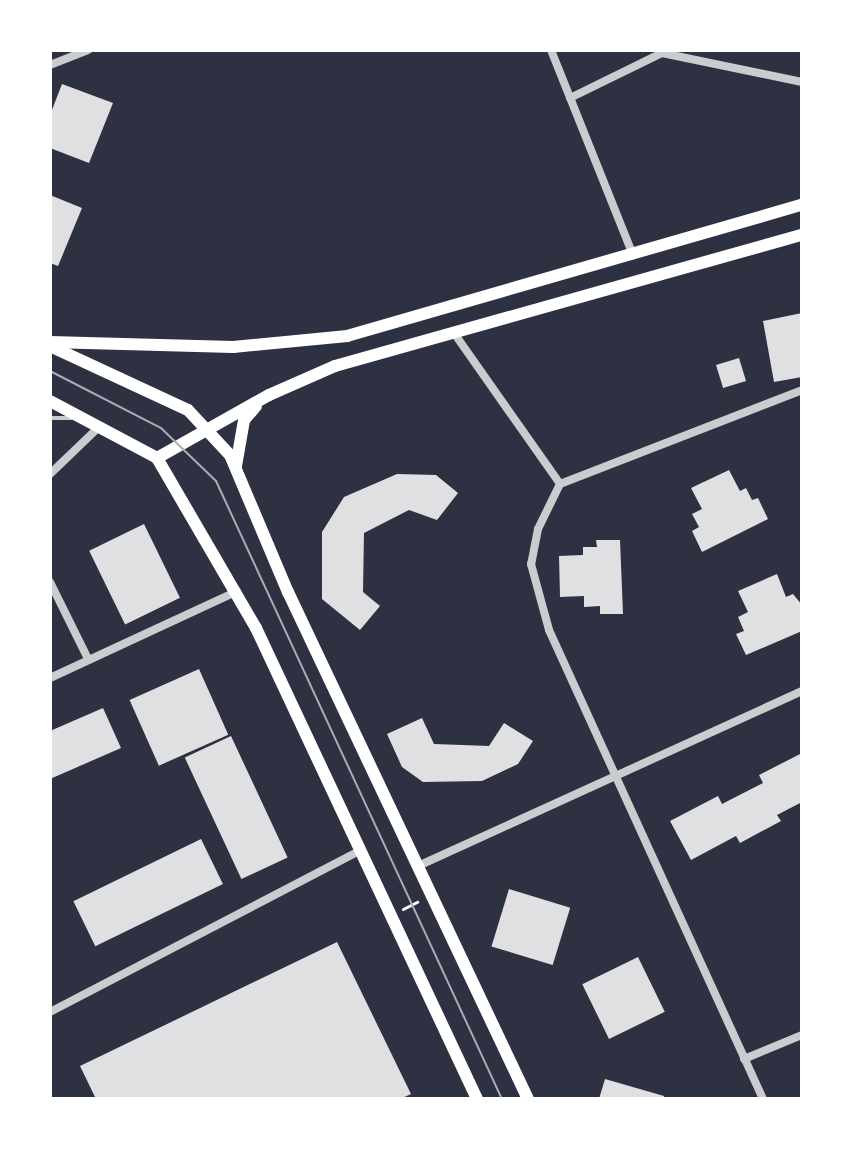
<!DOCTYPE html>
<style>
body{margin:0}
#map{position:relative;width:852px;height:1149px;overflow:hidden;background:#2d3142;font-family:Manrope,sans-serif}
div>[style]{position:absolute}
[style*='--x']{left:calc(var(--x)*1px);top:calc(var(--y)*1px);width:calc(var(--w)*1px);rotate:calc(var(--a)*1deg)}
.building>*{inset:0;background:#e0e0e3;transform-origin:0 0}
.path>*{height:3px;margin:-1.5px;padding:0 1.5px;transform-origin:1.5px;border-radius:1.5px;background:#fff}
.service>*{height:4px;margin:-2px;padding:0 2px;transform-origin:2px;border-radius:2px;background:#caccd0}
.minor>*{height:8px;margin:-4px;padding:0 4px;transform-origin:4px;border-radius:4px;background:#caccd0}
.secondary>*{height:12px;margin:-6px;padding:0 6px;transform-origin:6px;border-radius:6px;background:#fff}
.tram>*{height:2px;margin:-1px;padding:0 1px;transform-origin:1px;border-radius:1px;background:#abadb3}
span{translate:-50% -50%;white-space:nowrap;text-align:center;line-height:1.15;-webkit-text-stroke:8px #fff;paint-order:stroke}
.frame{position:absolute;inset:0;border:52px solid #fff;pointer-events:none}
</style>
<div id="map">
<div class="building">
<div style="clip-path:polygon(62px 84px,113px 103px,89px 163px,50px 148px,50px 115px)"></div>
<div style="clip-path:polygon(50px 195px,82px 208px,58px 266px,50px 263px)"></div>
<div style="clip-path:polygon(802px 313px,802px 377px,774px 382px,763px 321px)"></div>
<div style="left:739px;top:358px;width:24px;height:24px;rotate:73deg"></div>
<div style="clip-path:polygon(729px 470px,740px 491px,746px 488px,752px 500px,758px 498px,768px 519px,702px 552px,692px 531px,699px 527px,692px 514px,702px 509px,691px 488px)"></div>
<div style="clip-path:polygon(397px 474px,436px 475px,458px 493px,437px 520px,409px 510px,364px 533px,363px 592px,380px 606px,360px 630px,322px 599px,322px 532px,344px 497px)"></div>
<div style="left:144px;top:524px;width:82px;height:61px;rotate:64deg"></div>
<div style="clip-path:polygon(596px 540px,620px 540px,623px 614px,600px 614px,600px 606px,584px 607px,584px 596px,560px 597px,559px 556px,583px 555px,583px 547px,597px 547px)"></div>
<div style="clip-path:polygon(777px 574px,786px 597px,793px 594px,802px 605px,802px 631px,746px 655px,736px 634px,744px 631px,738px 617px,748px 612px,738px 591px)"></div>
<div style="left:199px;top:669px;width:72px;height:76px;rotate:66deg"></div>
<div style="clip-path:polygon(103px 708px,121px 748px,50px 779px,50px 731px)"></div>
<div style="clip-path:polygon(422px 718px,434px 744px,489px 746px,504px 723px,533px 741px,518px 764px,482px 781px,423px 782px,402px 767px,387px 734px)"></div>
<div style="left:231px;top:736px;width:134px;height:51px;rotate:65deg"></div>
<div style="clip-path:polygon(802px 753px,802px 802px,777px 815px,781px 821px,740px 843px,736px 836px,691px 860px,670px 821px,718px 796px,722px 804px,763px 783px,759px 775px)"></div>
<div style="left:201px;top:839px;width:50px;height:142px;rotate:64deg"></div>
<div style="left:509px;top:889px;width:64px;height:60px;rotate:17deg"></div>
<div style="clip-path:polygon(337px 942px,411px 1094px,400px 1099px,96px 1099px,80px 1066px)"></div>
<div style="left:638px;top:957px;width:61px;height:62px;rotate:64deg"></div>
<div style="clip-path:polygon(605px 1079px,664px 1096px,663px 1099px,599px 1099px)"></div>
</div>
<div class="path">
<div style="--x:403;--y:909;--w:16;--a:-27"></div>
</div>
<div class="service">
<div style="--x:50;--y:418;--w:22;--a:0"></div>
</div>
<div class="minor">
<div style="--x:551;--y:50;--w:221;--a:68.2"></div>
<div style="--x:50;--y:65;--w:41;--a:-21.5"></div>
<div style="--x:570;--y:98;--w:102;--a:-26.1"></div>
<div style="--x:662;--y:53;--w:143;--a:11.7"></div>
<div style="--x:454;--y:333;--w:184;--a:54.9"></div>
<div style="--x:560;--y:484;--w:50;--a:116.1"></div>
<div style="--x:538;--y:529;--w:36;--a:101"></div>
<div style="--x:531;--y:564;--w:68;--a:74.7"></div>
<div style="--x:549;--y:630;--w:516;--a:65.47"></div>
<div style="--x:50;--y:474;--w:68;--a:-43.8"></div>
<div style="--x:560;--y:484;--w:260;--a:-21.2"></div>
<div style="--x:50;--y:582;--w:86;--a:63.7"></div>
<div style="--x:50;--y:678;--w:206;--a:-24.9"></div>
<div style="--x:418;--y:866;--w:422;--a:-24.5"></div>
<div style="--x:50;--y:1012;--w:348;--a:-27.5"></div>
<div style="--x:744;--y:1059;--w:63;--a:-22.5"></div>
</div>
<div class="secondary">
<div style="--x:50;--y:342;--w:183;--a:1.6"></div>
<div style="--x:233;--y:347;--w:115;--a:-5.5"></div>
<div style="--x:347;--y:336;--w:473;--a:-16.1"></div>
<div style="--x:50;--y:346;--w:152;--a:24.9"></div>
<div style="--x:188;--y:410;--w:62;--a:47"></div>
<div style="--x:230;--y:455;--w:149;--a:67.1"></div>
<div style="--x:288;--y:592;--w:561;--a:64.67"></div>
<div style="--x:50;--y:401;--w:121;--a:28"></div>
<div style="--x:157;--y:458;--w:197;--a:59.8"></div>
<div style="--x:256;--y:628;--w:520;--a:64.86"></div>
<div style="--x:157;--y:458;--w:129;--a:-29.4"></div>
<div style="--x:269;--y:395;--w:72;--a:-23.7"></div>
<div style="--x:335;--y:366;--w:485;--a:-15.7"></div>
<div style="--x:236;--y:466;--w:47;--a:-80.1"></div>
<div style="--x:244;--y:420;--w:18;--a:-49"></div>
</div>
<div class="tram">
<div style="--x:50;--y:371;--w:125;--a:27.2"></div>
<div style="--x:161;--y:428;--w:76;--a:43.9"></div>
<div style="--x:216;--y:481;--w:681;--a:65.17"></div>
</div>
<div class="frame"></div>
</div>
